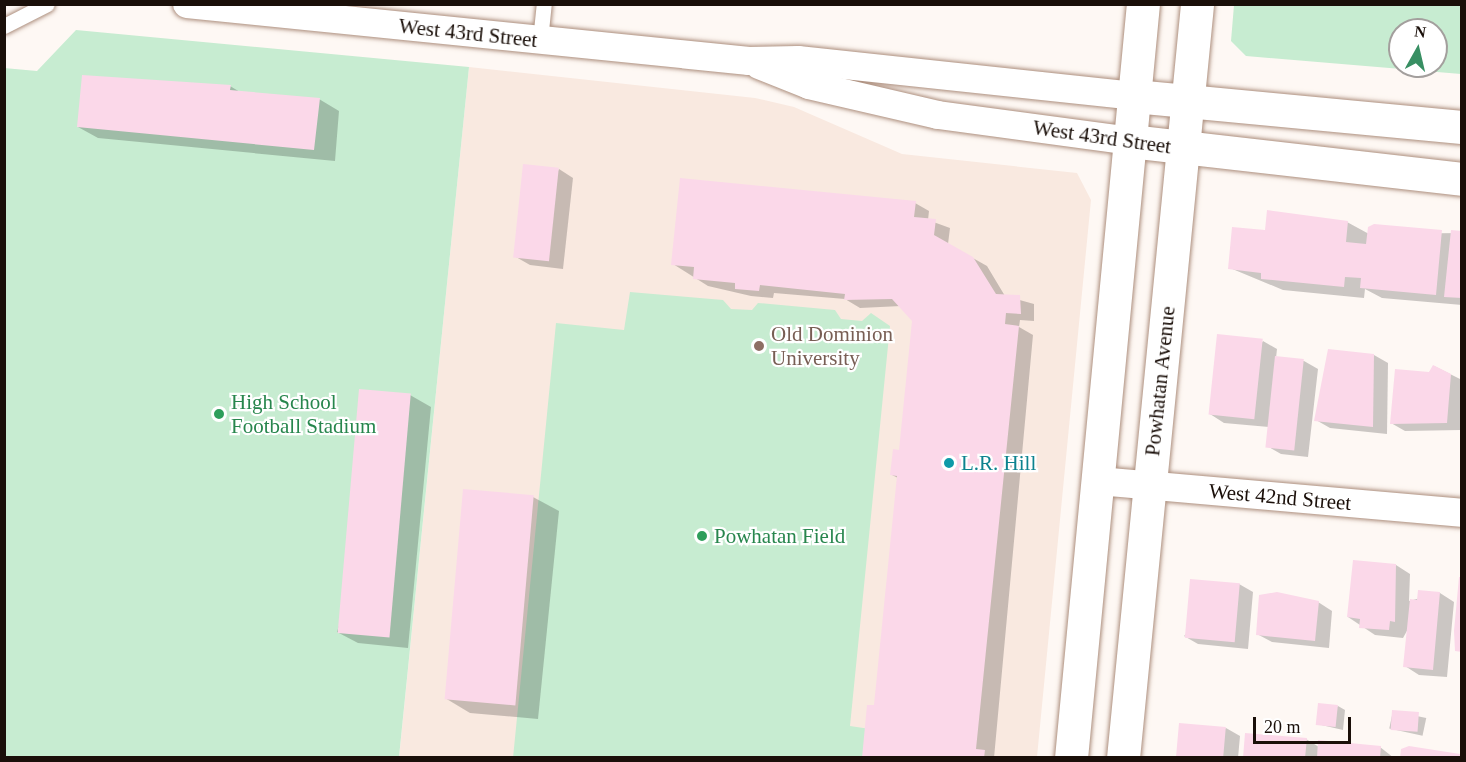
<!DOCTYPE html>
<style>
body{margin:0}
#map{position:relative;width:1466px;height:762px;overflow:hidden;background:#fef8f4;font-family:Georgia,serif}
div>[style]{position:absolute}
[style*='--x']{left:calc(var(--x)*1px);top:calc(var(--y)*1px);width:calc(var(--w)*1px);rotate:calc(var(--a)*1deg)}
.built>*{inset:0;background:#f9e9e0}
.green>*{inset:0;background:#c7ecd1}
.shadow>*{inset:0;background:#0003;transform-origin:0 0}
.building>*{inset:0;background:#fbd8e9;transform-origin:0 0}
.roads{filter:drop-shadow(0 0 2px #ad8f7e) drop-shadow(0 0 2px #ad8f7e)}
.service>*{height:15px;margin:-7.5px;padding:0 7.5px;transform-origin:7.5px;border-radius:7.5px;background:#fff}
.minor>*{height:28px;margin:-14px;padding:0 14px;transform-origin:14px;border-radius:14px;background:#fff}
.tertiary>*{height:33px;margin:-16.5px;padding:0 16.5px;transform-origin:16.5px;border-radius:16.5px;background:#fff}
.dots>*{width:16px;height:16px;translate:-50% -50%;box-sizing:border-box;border:3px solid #fff;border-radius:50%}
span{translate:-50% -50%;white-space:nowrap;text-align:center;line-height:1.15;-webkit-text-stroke:4.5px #fff;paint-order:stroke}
.street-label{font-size:21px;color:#1a0f09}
.education-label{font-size:21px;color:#785e54}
.left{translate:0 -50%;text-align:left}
.leisure-label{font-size:21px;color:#27864d}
.culture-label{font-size:21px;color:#0d838f}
.frame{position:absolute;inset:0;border:6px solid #1a0f09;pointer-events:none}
.north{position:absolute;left:1388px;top:18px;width:60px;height:60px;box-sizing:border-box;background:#fff;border:2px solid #a39f9d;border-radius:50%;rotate:8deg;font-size:16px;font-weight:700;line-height:24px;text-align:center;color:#1a0f09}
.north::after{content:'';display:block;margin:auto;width:21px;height:27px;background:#388f63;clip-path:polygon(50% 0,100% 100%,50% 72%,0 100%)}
.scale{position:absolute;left:1253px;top:717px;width:98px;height:27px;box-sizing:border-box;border:3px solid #1a0f09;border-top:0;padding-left:8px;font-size:18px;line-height:21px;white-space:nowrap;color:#1a0f09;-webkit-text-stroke:4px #fff;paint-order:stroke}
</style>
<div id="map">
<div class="built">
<div style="clip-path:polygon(469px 67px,755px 98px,794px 107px,902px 154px,1077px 173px,1091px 200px,1037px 757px,399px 758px)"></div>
</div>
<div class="green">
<div style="clip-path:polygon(evenodd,1234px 5px,1461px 5px,1461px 74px,1246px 56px,1231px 41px,1234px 5px,1400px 30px,1436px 30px,1436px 66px,1400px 66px,1400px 30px)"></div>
<div style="clip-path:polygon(76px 30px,469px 67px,399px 757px,5px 757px,4px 68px,37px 71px)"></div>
<div style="clip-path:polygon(630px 292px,723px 300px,731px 309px,752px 310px,758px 303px,835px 310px,841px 319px,862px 321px,871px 313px,890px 326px,850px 726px,877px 730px,874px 757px,513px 758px,556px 323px,624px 330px)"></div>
</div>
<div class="shadow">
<div style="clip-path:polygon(230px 86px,240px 92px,319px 99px,339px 111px,335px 161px,98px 138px,78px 127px)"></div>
<div style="clip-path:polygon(559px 169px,573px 178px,563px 269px,530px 265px,516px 257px)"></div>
<div style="clip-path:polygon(915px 203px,929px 211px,928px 220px,950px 228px,948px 244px,987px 266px,1005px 296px,1034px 304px,1034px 321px,1020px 320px,1019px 327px,1033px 335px,994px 758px,864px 758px,876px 707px,898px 478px,892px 475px,901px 452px,913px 320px,901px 306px,860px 308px,845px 299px,774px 293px,773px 298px,751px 296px,708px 286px,673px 264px)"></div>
<div style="clip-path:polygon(1347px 222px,1369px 234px,1462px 233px,1462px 305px,1382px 298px,1365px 289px,1364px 298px,1283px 290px,1230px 268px,1267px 231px)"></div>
<div style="clip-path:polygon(1263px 341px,1277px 349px,1276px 358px,1304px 361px,1318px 369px,1308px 457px,1281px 454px,1267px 446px,1269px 427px,1224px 423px,1210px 414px)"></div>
<div style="clip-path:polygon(1374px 355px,1388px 363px,1387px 434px,1330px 428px,1316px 420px)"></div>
<div style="clip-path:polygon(1434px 366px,1462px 380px,1461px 430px,1405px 431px,1391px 423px)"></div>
<div style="clip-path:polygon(410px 395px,431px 407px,408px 648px,358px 643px,337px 632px)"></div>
<div style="clip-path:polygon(533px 497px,559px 511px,538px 719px,470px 713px,445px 698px)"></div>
<div style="clip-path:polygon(1396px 565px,1410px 574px,1409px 601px,1440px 593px,1454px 602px,1447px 677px,1419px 675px,1405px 666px,1408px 629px,1403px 638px,1375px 635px,1348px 617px)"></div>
<div style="clip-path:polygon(1239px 584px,1253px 592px,1248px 649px,1198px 644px,1184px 636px)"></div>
<div style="clip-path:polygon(1318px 602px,1332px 611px,1329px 648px,1272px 642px,1257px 634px)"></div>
<div style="clip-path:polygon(1338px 706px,1345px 710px,1343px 730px,1317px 724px)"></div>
<div style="left:1393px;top:711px;width:34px;height:18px;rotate:12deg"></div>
<div style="clip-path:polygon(1226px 728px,1240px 736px,1238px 758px,1178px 758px)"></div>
<div style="clip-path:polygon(1306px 739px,1319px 747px,1380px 747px,1394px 758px,1244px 758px)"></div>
</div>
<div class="building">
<div style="clip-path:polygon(82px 75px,231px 85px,230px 90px,320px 98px,314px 150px,77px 127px)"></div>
<div style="left:523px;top:164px;width:36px;height:94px;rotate:6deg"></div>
<div style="clip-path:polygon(680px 178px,916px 201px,914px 217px,936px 219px,934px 235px,973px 257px,996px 294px,1020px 295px,1021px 314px,1006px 313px,1005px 324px,1019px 326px,976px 749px,985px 750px,984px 758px,862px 758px,867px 705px,874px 705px,897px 476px,890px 475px,893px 449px,899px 450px,912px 321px,892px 299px,844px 300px,845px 294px,760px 285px,759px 291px,735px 289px,735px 283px,693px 279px,694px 267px,671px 265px)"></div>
<div style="clip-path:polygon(1267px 210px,1348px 221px,1346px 242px,1366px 244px,1368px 227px,1374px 224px,1442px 230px,1436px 295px,1360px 288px,1361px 278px,1345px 277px,1344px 287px,1261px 279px,1261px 273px,1228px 269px,1232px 227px,1265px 230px)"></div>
<div style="clip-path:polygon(1451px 230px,1462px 231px,1462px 298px,1444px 297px)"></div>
<div style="left:1217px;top:334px;width:46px;height:81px;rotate:6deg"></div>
<div style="clip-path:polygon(1328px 349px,1374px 354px,1373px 427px,1314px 421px)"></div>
<div style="left:1275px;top:356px;width:29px;height:92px;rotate:6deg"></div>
<div style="clip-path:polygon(1433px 365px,1451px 374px,1447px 423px,1390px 424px,1395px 369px,1429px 372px)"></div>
<div style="left:359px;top:389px;width:52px;height:245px;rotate:5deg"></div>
<div style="left:463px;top:489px;width:71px;height:211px;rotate:5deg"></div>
<div style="clip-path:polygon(1353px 560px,1396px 564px,1395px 622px,1390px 621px,1389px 630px,1359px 628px,1360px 619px,1347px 617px)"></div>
<div style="clip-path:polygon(1459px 577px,1462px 577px,1462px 652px,1455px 651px,1454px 631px)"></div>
<div style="left:1190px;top:579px;width:50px;height:59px;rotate:5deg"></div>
<div style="clip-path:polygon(1418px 590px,1440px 592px,1433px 670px,1403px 667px,1410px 599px,1417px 600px)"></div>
<div style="clip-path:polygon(1277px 592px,1319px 601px,1315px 641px,1256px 635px,1259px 595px)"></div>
<div style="left:1318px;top:703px;width:20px;height:22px;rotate:6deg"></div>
<div style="left:1392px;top:710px;width:27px;height:20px;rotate:4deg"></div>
<div style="left:1179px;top:723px;width:47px;height:35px;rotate:5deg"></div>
<div style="clip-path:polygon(1245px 733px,1307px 738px,1305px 758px,1243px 758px)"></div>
<div style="clip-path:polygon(1318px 740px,1381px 746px,1380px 758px,1317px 758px)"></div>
<div style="clip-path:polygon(1409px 746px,1460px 754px,1460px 758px,1400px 758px,1401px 749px)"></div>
</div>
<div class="roads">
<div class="service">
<div style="--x:4;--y:26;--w:48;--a:-27.1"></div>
<div style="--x:540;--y:40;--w:36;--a:-84"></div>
</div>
<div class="minor">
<div style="--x:187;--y:4;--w:565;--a:5.79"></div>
<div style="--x:749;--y:61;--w:49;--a:-1.2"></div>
<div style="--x:798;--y:60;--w:338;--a:6.1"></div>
<div style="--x:759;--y:65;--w:54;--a:21.8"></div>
<div style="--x:809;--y:85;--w:132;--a:13.1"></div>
<div style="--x:938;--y:115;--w:194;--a:7.7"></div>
<div style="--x:1098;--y:481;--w:365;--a:5"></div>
</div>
<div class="tertiary">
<div style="--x:1134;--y:96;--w:329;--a:5.4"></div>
<div style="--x:1130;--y:141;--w:334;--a:6.5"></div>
<div style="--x:1071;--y:758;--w:757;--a:-84.55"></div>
<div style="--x:1123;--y:758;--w:758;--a:-84.39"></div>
</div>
</div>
<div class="dots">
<div style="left:759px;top:346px;background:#8d6e63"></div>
<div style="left:219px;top:414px;background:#2e9e5b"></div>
<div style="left:949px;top:463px;background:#0f9aa8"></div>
<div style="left:702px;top:536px;background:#2e9e5b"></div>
</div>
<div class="street-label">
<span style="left:468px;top:33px;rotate:6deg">West 43rd Street</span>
<span style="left:1102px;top:137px;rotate:8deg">West 43rd Street</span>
<span style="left:1160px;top:381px;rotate:-84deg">Powhatan Avenue</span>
<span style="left:1280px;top:497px;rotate:5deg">West 42nd Street</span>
</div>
<div class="education-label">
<span class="left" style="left:771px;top:346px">Old Dominion<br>University</span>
</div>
<div class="leisure-label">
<span class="left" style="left:231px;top:414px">High School<br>Football Stadium</span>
<span class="left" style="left:714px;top:536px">Powhatan Field</span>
</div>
<div class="culture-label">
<span class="left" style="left:961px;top:463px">L.R. Hill</span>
</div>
<div class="frame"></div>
<div class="north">N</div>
<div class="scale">20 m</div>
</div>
